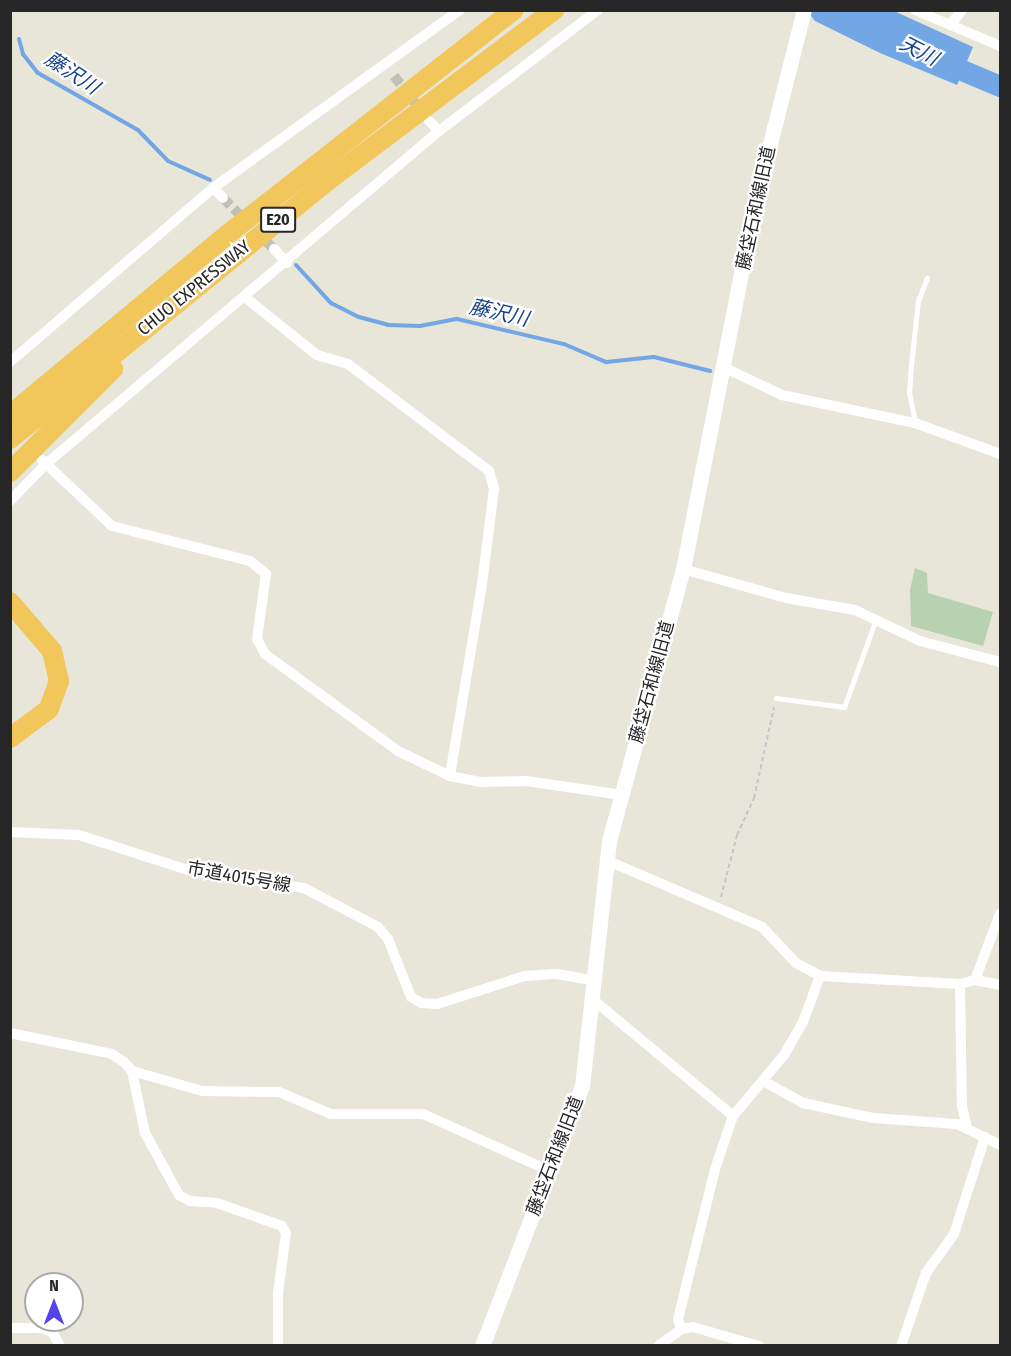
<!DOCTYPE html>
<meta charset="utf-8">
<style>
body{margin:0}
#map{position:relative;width:1011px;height:1356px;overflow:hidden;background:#e8e6d9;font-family:"Fira Sans Condensed","Noto Sans JP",sans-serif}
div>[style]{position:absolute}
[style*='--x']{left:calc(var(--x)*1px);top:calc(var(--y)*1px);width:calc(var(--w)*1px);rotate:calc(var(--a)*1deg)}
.cemetery>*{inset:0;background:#b8d1b1}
.water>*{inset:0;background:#72a6e4}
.stream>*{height:4px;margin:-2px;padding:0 2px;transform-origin:2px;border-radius:2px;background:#72a6e4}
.river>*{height:21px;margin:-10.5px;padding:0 10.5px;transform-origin:10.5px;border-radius:10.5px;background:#72a6e4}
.street-tunnel>*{height:10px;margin-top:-5px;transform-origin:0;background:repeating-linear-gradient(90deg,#c1c0b5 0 10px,transparent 0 15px)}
.path>*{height:2px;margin-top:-1px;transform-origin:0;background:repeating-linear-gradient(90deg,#c7c7c7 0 4.5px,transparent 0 7.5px)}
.lane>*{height:5px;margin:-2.5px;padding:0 2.5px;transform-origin:2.5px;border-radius:2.5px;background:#fff}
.street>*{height:10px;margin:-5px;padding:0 5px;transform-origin:5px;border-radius:5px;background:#fff}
.secondary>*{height:15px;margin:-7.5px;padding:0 7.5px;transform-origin:7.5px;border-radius:7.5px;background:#fff}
.highway>*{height:20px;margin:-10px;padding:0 10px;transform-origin:10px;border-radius:10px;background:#f1c65b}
span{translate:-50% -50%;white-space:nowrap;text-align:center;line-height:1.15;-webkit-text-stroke:4.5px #fff;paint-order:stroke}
.shield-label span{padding:2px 4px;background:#fff;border:2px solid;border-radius:4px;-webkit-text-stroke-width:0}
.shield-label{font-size:16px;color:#272727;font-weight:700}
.street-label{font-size:18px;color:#272727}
.water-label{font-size:20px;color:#17428b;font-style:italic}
.frame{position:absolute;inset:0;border:12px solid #272727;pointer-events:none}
.north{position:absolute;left:24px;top:1272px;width:60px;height:60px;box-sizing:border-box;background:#fff;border:2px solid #a9a9a9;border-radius:50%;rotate:0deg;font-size:16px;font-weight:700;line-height:24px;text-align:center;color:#272727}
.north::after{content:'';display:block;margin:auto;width:21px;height:27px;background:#5243eb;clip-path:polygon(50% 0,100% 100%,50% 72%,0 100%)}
</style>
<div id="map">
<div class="cemetery">
<div style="clip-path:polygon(915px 568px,927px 573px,928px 593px,993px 612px,983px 646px,911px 626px,910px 590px)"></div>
</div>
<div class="water">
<div style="clip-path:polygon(807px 11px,894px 11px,973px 47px,957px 85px,880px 53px,815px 21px)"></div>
</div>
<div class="stream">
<div style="--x:19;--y:39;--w:16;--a:75"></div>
<div style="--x:23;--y:54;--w:24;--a:52"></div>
<div style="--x:38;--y:73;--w:115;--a:29.7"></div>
<div style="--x:138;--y:130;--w:43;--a:45.9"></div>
<div style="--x:168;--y:161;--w:46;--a:24.3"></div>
<div style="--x:296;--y:265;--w:52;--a:47.4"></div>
<div style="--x:331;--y:303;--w:31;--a:27"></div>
<div style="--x:359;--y:317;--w:30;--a:15"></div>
<div style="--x:388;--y:325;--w:32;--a:2"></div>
<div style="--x:420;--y:326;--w:38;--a:-11"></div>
<div style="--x:457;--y:319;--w:110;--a:13.2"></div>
<div style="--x:564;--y:344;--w:46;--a:23.2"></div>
<div style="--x:606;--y:362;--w:48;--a:-5.9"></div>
<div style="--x:654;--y:357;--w:58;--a:14"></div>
</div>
<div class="river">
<div style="--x:938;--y:60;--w:67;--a:22.8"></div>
</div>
<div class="street-tunnel">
<div style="--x:394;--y:76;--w:47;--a:51.9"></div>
<div style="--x:223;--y:198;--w:72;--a:45"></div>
</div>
<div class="path">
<div style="--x:721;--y:897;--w:64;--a:-75.5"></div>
<div style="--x:737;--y:835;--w:41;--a:-65.3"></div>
<div style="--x:754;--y:798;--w:93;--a:-77.6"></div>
</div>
<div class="lane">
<div style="--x:915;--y:423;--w:31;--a:-101"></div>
<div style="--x:909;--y:393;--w:28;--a:-86"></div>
<div style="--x:911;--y:365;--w:64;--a:-83.8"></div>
<div style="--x:918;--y:301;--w:25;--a:-69"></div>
<div style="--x:776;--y:698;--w:69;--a:7.5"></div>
<div style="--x:844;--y:707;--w:90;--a:-70"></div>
</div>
<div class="street">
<div style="--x:915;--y:10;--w:92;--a:23"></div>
<div style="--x:950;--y:25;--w:19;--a:-51"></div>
<div style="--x:429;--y:121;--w:14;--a:45"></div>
<div style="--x:213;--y:188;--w:14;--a:45"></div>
<div style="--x:274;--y:249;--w:19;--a:47"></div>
<div style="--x:246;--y:298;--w:91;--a:38.8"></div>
<div style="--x:317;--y:355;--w:32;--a:16"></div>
<div style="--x:348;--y:364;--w:177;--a:37.2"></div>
<div style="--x:489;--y:471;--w:19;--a:74"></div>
<div style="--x:494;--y:489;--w:96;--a:97.2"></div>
<div style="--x:482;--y:584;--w:195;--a:99.5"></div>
<div style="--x:10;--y:362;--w:267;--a:-40.6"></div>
<div style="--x:213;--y:188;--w:304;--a:-35.8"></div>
<div style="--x:723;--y:367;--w:65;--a:25.4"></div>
<div style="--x:782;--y:395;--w:136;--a:11.9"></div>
<div style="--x:915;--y:423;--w:90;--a:20"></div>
<div style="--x:42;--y:460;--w:96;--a:43.3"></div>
<div style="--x:112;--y:526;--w:142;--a:14.2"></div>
<div style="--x:250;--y:561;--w:21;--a:39"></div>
<div style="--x:266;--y:574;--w:66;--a:97.9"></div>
<div style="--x:257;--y:639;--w:17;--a:62"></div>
<div style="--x:265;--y:654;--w:165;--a:36.1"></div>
<div style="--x:398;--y:751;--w:58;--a:25.7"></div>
<div style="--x:450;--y:776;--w:33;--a:11"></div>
<div style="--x:482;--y:782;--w:44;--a:-1.3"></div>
<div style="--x:526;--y:781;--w:97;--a:8.3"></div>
<div style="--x:10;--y:501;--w:52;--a:-45.8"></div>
<div style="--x:46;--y:464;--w:515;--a:-40.28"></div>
<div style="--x:439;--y:131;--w:200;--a:-37.3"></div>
<div style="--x:683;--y:569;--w:107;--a:15.7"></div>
<div style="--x:786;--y:598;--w:70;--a:9.9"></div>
<div style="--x:855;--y:610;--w:72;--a:25.5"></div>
<div style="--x:920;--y:641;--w:83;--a:14.7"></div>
<div style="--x:10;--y:832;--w:69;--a:2.5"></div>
<div style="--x:79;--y:835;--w:111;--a:17.8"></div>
<div style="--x:185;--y:869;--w:121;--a:9.1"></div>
<div style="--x:304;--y:888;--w:84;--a:27.8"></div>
<div style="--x:378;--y:927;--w:16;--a:50"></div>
<div style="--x:388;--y:939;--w:62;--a:68.4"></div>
<div style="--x:411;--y:997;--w:13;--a:29"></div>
<div style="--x:422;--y:1003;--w:15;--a:4"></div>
<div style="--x:437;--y:1004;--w:92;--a:-17.7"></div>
<div style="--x:525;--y:976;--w:32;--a:-4"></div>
<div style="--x:557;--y:974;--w:36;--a:10"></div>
<div style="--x:606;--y:860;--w:170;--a:23.2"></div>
<div style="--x:762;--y:927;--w:50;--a:46.6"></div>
<div style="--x:796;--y:963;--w:27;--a:28"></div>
<div style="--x:820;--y:976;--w:140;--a:3.3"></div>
<div style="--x:960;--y:984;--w:16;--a:-15"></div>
<div style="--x:975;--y:980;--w:25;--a:11"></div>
<div style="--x:975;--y:980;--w:71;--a:-69.3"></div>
<div style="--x:960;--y:984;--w:122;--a:89.1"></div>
<div style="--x:962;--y:1106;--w:22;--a:77"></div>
<div style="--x:591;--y:998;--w:185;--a:39.7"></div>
<div style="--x:10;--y:1033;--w:104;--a:11.6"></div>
<div style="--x:112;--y:1054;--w:14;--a:34"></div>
<div style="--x:124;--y:1062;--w:12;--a:48"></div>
<div style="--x:132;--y:1071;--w:63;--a:78.2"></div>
<div style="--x:145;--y:1133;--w:71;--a:61.3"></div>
<div style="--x:179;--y:1195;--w:13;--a:29"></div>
<div style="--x:190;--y:1201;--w:27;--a:4"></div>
<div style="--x:217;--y:1203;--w:69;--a:19.5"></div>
<div style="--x:282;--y:1226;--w:8;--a:60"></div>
<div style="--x:286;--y:1233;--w:61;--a:97.6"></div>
<div style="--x:278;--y:1293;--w:53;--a:90"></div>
<div style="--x:132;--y:1071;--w:73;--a:15.9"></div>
<div style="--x:202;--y:1091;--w:77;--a:0.7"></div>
<div style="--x:279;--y:1092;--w:56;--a:22.9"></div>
<div style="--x:331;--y:1114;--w:92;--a:0"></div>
<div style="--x:423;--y:1114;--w:139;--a:24.2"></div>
<div style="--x:763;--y:1081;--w:46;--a:28.8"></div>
<div style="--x:803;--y:1103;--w:72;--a:12.1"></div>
<div style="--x:873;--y:1118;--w:84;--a:4.1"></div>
<div style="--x:957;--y:1124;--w:48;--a:26"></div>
<div style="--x:10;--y:1328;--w:33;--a:0"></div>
<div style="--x:43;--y:1328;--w:11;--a:27"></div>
<div style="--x:53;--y:1333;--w:15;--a:62"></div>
<div style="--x:681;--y:1329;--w:10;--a:-107"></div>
<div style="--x:678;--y:1319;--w:154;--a:-76.1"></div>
<div style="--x:715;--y:1169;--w:56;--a:-71.2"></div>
<div style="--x:733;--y:1116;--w:80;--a:-50.1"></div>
<div style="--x:784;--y:1055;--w:38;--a:-60"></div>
<div style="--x:803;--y:1022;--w:49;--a:-69.7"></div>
<div style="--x:658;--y:1346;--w:29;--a:-36"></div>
<div style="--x:681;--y:1329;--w:12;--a:-9"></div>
<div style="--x:693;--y:1327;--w:69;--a:16.1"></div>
<div style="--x:901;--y:1346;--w:77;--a:-71.1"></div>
<div style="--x:926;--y:1273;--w:48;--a:-54.3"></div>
<div style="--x:954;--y:1234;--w:102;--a:-72.3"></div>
</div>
<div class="secondary">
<div style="--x:482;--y:1346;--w:279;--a:-69"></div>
<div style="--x:582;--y:1086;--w:246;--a:-83.7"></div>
<div style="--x:609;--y:841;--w:282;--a:-74.8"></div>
<div style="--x:683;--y:569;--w:365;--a:-78.9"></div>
<div style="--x:753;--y:211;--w:207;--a:-75.8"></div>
</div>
<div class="highway">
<div style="--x:10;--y:415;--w:283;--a:-39.7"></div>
<div style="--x:228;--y:234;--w:363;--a:-38.1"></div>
<div style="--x:10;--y:439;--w:407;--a:-39.1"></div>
<div style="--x:326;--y:182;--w:286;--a:-37"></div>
<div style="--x:10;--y:472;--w:146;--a:-45"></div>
<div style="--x:10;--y:602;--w:65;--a:49.4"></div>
<div style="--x:52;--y:651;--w:31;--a:77"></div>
<div style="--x:59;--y:681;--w:30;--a:110"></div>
<div style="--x:49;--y:709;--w:49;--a:143.4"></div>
</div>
<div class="shield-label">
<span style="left:278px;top:220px">E20</span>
</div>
<div class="street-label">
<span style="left:756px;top:208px;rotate:-78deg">藤垈石和線旧道</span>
<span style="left:194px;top:288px;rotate:-39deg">CHUO EXPRESSWAY</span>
<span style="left:652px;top:682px;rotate:-75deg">藤垈石和線旧道</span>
<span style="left:239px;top:877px;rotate:10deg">市道4015号線</span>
<span style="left:555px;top:1156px;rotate:-69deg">藤垈石和線旧道</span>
</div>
<div class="water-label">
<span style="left:919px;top:51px;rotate:27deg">天川</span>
<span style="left:72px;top:73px;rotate:33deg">藤沢川</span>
<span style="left:499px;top:313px;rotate:13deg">藤沢川</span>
</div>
<div class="frame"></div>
<div class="north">N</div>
</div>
